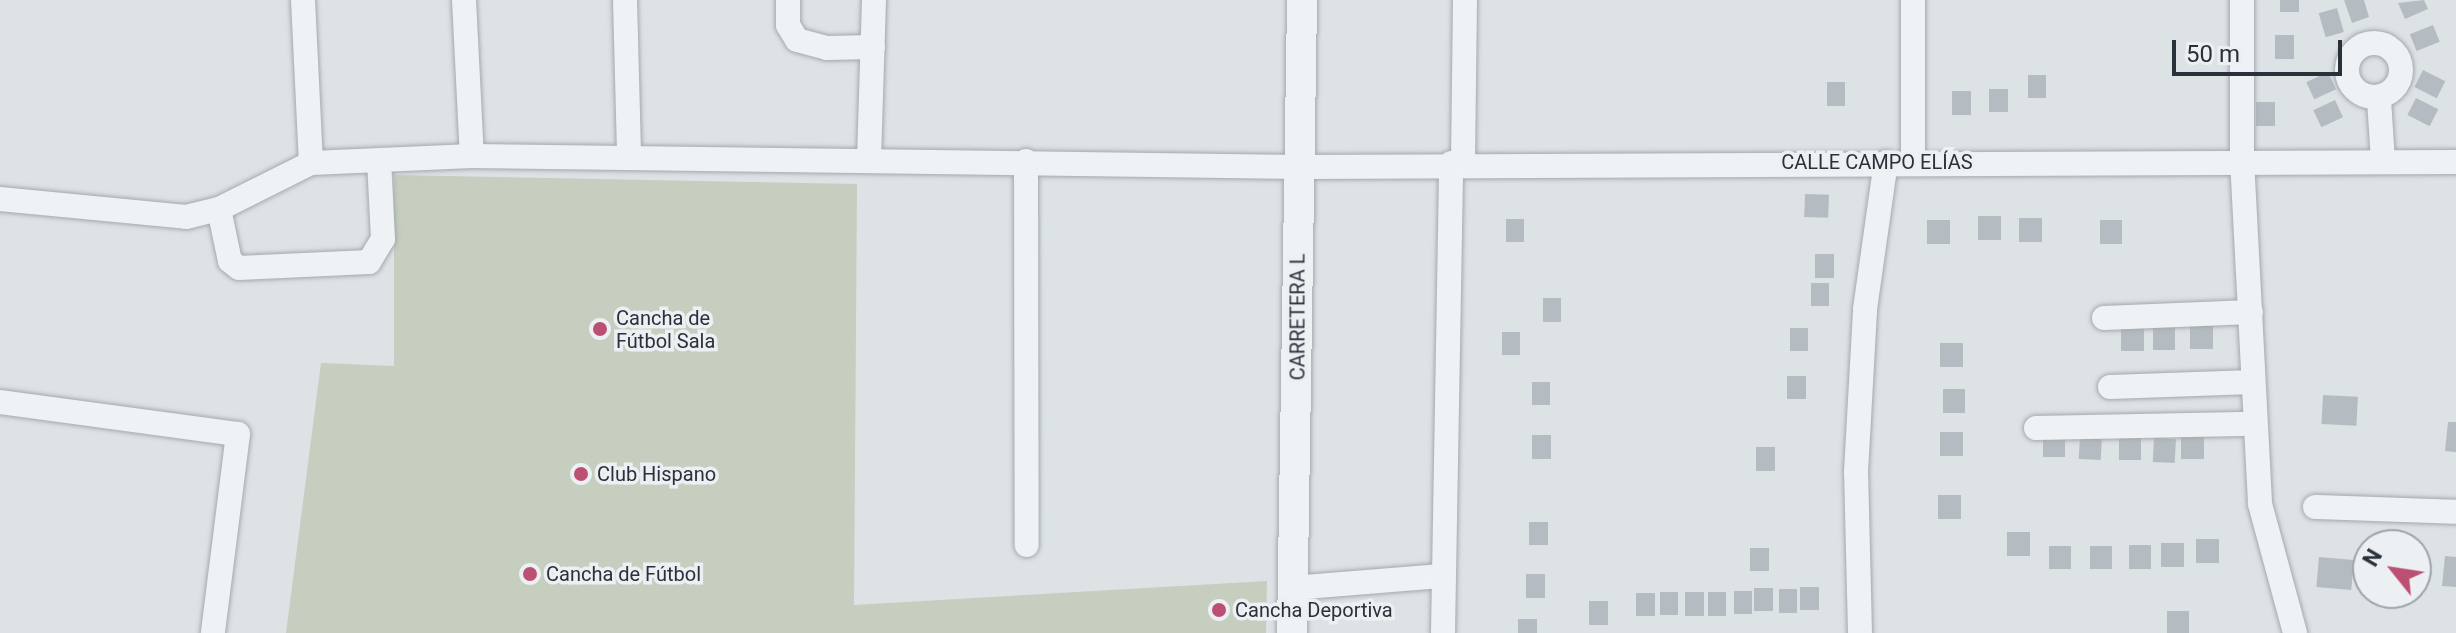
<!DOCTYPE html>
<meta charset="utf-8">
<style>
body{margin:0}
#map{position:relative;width:2456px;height:633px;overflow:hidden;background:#dde2e5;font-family:Roboto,sans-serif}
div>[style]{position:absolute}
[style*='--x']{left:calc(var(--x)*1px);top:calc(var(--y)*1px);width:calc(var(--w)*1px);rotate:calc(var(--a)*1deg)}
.green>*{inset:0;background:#c5cebf}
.building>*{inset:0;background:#b5bcc1;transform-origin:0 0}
.roads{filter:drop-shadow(0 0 2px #a3aaae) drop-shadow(0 0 2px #a3aaae)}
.minor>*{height:24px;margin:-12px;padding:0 12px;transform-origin:12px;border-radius:12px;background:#eff2f4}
.minor>.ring{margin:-12px;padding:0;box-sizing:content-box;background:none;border:24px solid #eff2f4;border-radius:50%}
.tertiary>*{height:30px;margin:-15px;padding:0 15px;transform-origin:15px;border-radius:15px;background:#eff2f4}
.dots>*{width:22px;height:22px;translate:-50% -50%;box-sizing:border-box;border:4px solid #ecf0f3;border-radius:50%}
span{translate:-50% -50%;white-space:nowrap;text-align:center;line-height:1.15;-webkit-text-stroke:7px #ecf0f3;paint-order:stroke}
.street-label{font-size:20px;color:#29323a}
.poi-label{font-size:20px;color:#29323a}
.left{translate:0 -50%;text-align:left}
.north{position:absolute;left:2352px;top:529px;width:80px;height:80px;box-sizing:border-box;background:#ecf0f3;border:2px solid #9ea4a9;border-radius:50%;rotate:300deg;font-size:22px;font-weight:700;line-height:32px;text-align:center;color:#29323a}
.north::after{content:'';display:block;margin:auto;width:28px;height:36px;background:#bc5072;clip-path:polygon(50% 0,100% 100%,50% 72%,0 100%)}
.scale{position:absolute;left:2172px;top:40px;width:170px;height:36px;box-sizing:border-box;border:4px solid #29323a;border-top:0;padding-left:10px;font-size:24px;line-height:28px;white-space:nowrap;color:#29323a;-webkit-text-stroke:6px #ecf0f3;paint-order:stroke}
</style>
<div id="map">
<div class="green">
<div style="clip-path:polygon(394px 175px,857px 184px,854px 605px,1267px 581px,1266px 633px,286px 633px,321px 363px,394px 366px)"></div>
</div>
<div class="building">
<div style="left:2280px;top:0;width:19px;height:12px"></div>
<div style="clip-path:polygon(2344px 0,2364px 0,2369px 17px,2352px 23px)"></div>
<div style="clip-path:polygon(2424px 0,2428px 9px,2405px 19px,2398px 3px)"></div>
<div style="left:2337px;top:8px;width:25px;height:19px;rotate:74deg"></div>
<div style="left:2433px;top:25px;width:18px;height:25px;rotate:68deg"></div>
<div style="left:2294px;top:35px;width:24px;height:19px;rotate:90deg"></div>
<div style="left:2423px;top:70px;width:25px;height:19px;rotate:27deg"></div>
<div style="left:2328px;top:72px;width:19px;height:24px;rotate:65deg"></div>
<div style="left:2028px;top:75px;width:18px;height:23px"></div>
<div style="left:1845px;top:82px;width:24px;height:18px;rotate:90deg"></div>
<div style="left:1989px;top:89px;width:19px;height:23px"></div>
<div style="left:1952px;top:91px;width:19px;height:24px"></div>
<div style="left:2416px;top:98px;width:25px;height:19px;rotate:27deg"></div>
<div style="left:2335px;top:100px;width:19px;height:24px;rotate:65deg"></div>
<div style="left:2256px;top:102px;width:19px;height:24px"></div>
<div style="left:1805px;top:194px;width:24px;height:23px;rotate:2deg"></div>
<div style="left:2001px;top:216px;width:24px;height:23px;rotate:90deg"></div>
<div style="left:2019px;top:218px;width:23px;height:24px"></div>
<div style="left:1506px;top:219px;width:18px;height:23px"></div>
<div style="left:1927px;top:220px;width:23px;height:24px"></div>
<div style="left:2100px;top:220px;width:22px;height:24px"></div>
<div style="left:1834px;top:254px;width:24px;height:19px;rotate:90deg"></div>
<div style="left:1811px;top:283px;width:18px;height:23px"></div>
<div style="left:1543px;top:298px;width:18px;height:24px"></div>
<div style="left:2190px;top:325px;width:23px;height:24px"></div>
<div style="left:2153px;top:326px;width:22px;height:24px"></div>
<div style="left:2121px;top:327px;width:23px;height:24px"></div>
<div style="left:1790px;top:328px;width:18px;height:23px"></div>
<div style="left:1502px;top:332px;width:18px;height:23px"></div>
<div style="left:1940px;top:343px;width:23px;height:24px"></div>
<div style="left:1787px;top:376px;width:19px;height:23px"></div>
<div style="left:1532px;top:382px;width:18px;height:23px"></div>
<div style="left:1943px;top:389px;width:22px;height:24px"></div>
<div style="left:2323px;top:395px;width:35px;height:29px;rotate:3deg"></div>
<div style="clip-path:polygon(2448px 422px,2456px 422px,2456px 452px,2445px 451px)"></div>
<div style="left:1940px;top:432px;width:23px;height:24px"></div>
<div style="left:2043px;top:434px;width:22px;height:23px"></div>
<div style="left:1532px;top:435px;width:19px;height:24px"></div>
<div style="left:2080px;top:435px;width:22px;height:24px;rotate:3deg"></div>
<div style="left:2181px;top:435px;width:23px;height:24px"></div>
<div style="left:2119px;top:436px;width:22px;height:24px"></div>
<div style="left:2154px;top:438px;width:22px;height:24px;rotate:3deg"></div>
<div style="left:1775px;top:447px;width:24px;height:19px;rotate:90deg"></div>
<div style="left:1938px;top:495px;width:23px;height:24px"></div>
<div style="left:1529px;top:522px;width:19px;height:23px"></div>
<div style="left:2007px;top:532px;width:23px;height:24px"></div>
<div style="left:2196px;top:539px;width:23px;height:24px"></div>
<div style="left:2161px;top:543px;width:23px;height:24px"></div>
<div style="left:2129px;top:545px;width:22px;height:24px"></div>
<div style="left:2049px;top:546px;width:22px;height:23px"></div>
<div style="left:2090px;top:546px;width:22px;height:23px"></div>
<div style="left:1750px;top:548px;width:19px;height:23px"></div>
<div style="clip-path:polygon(2445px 556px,2456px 557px,2456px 587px,2442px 586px)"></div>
<div style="left:2319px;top:557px;width:35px;height:30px;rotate:5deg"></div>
<div style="left:1526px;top:574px;width:19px;height:24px"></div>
<div style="left:1800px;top:587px;width:19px;height:23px"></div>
<div style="left:1754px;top:588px;width:19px;height:23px"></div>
<div style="left:1779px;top:589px;width:18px;height:24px"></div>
<div style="left:1734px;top:591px;width:18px;height:23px"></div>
<div style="left:1660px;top:592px;width:18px;height:23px"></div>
<div style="left:1685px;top:592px;width:19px;height:24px"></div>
<div style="left:1708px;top:592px;width:18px;height:24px"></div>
<div style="left:1636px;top:593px;width:19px;height:23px"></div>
<div style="clip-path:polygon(2383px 593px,2418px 593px,2417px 599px,2383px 596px)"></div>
<div style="left:1589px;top:601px;width:19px;height:24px"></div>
<div style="left:2167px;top:611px;width:22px;height:22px"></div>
<div style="left:1518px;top:619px;width:19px;height:14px"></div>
</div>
<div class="roads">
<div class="minor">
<div style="--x:303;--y:0;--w:163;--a:87.2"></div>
<div style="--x:464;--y:0;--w:156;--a:87.1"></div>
<div style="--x:625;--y:0;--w:155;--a:88.5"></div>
<div style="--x:788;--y:0;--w:25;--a:90"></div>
<div style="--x:788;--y:25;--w:17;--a:59"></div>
<div style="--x:797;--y:40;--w:31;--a:15"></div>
<div style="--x:827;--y:48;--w:46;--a:-1.2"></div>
<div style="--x:1913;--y:0;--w:163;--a:90"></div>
<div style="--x:2242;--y:0;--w:159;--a:90"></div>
<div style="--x:2242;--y:159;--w:345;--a:87"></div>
<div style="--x:2260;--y:504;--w:134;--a:74.8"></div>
<div class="ring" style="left:2347px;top:43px;width:30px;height:30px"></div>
<div style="--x:2379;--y:100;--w:61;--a:86.2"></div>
<div style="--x:869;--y:159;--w:159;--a:-88.2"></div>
<div style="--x:1026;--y:161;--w:384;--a:89.9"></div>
<div style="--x:1463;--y:163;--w:163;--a:-89.3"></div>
<div style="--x:0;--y:199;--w:187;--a:5.5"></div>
<div style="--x:186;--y:217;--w:34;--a:-14"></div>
<div style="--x:219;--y:209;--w:103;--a:-26.6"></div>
<div style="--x:311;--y:163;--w:161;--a:-2.5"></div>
<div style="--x:472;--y:156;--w:827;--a:0.76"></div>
<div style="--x:1299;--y:167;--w:1157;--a:-0.25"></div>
<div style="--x:219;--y:209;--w:53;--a:78.1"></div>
<div style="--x:230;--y:261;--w:11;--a:38"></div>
<div style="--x:239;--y:268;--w:130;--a:-2.6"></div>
<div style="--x:369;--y:262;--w:27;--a:-59"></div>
<div style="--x:383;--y:239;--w:78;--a:-92.9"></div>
<div style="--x:2104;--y:318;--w:147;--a:-2.3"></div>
<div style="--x:2110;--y:387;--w:143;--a:-2"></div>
<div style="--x:0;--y:402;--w:240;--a:7.7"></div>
<div style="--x:238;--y:434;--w:201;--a:97.2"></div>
<div style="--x:2036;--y:428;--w:218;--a:-1.1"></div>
<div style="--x:2315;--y:507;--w:141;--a:2"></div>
<div style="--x:1292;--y:588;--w:150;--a:-4.6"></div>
<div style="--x:1443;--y:633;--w:470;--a:-89"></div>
<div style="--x:1860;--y:633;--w:161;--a:-91.4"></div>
<div style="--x:1856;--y:472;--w:163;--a:-86.8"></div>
<div style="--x:1865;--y:309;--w:148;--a:-81.9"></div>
</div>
<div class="tertiary">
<div style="--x:1292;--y:633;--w:633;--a:-89.09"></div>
</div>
</div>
<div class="dots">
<div style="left:600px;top:329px;background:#bc5072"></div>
<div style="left:581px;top:474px;background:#bc5072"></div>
<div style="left:530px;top:574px;background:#bc5072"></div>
<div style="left:1219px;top:610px;background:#bc5072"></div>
</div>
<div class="street-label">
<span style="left:1877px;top:162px">CALLE CAMPO ELÍAS</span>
<span style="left:1298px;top:317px;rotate:-90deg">CARRETERA L</span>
</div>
<div class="poi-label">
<span class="left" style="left:616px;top:330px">Cancha de<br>Fútbol Sala</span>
<span class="left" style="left:597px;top:474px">Club Hispano</span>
<span class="left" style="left:546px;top:574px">Cancha de Fútbol</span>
<span class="left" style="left:1235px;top:610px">Cancha Deportiva</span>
</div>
<div class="north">N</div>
<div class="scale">50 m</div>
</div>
